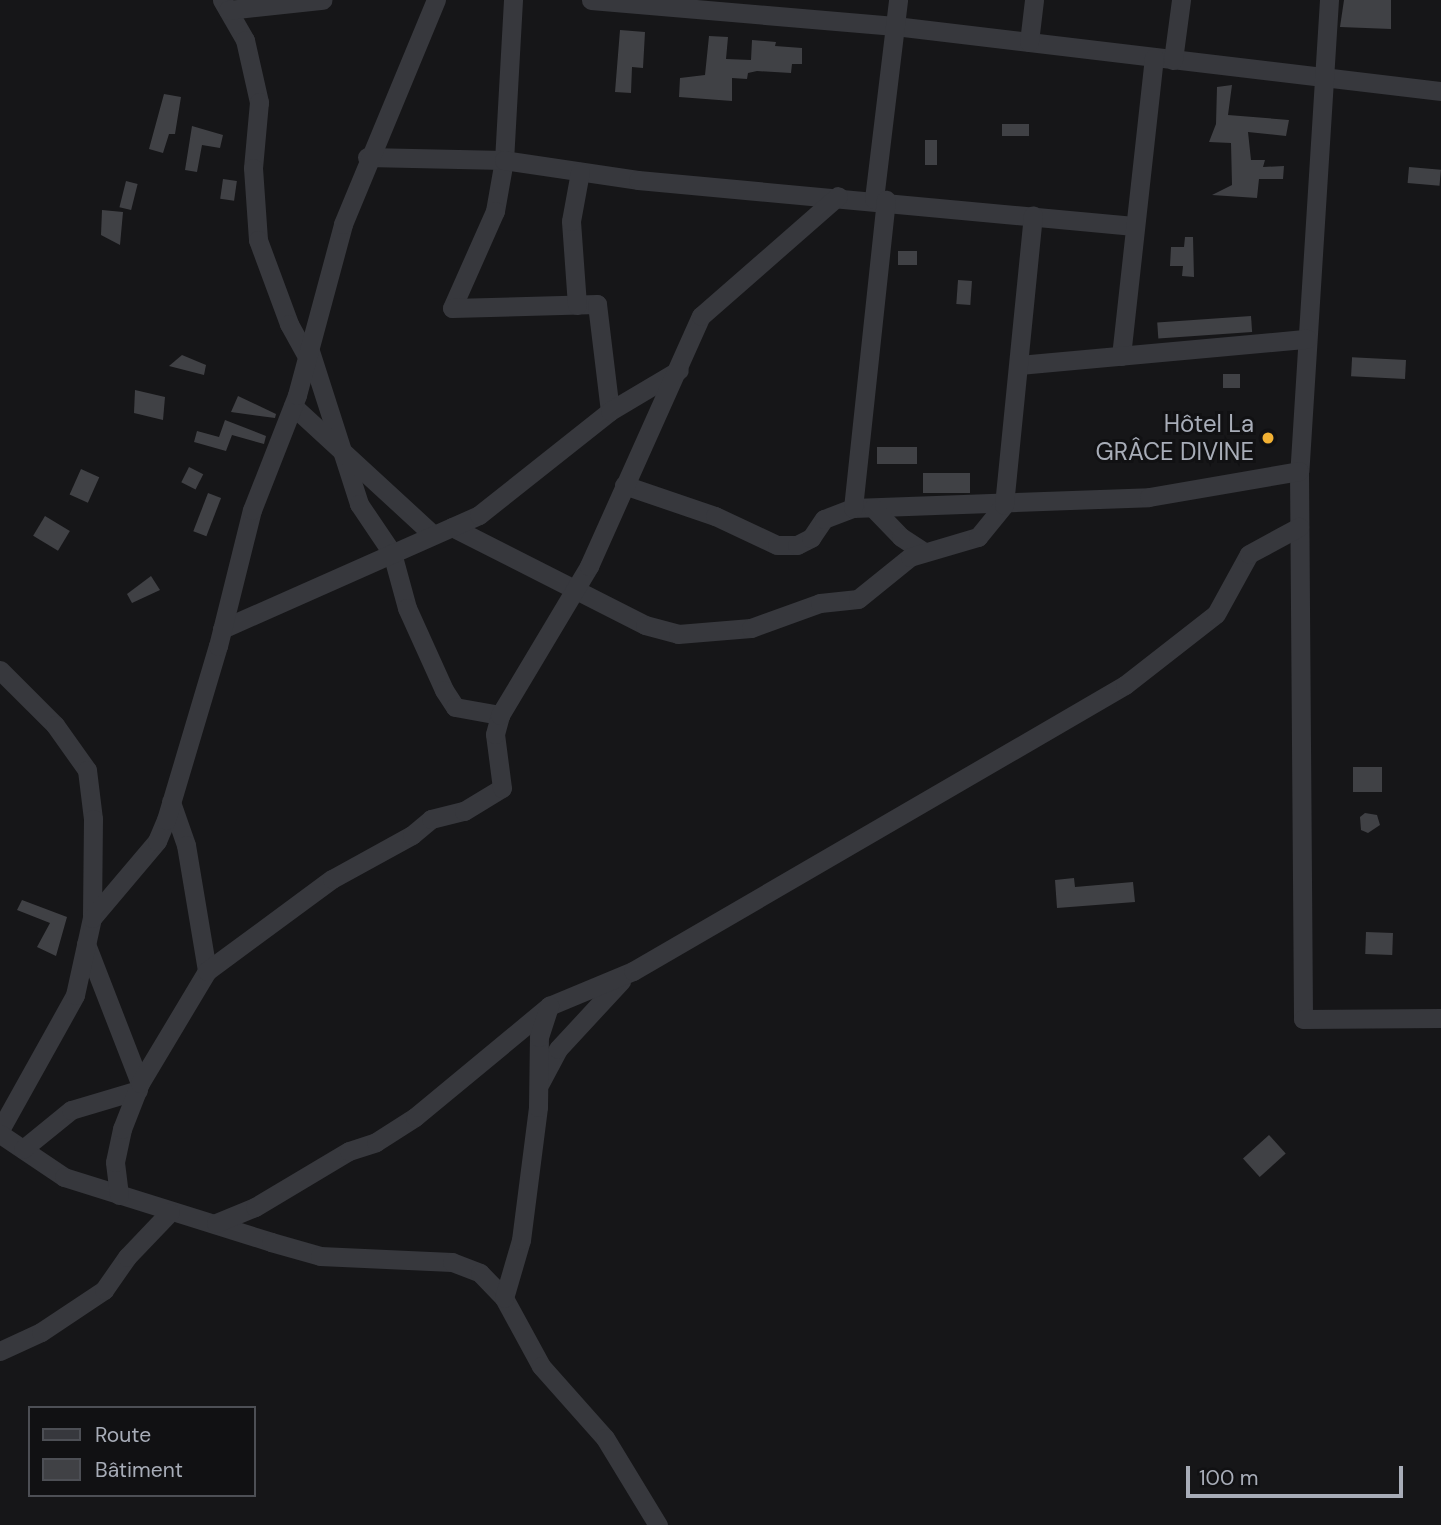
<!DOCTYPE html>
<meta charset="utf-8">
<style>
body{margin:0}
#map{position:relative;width:1441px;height:1525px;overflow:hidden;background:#161618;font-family:"DM Sans",sans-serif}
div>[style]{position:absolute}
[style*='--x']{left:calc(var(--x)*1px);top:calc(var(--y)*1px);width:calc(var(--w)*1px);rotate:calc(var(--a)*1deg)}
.building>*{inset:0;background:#404145;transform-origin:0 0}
.minor>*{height:19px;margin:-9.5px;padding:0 9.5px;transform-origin:9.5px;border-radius:9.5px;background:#37383d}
.dots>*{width:19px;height:19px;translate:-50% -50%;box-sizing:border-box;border:4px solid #111113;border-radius:50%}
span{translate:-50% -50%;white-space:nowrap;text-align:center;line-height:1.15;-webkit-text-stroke:6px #111113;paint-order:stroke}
.poi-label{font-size:24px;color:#a8adb8}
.right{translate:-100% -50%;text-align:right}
.legend{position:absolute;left:28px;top:1406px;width:228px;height:91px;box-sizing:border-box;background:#111113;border:2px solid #4d4f55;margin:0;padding:9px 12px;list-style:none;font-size:21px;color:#a8adb8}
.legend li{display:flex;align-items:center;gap:14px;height:35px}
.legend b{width:35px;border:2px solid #4d4f55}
.scale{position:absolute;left:1186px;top:1466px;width:217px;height:32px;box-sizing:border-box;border:4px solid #a8adb8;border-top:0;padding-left:9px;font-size:21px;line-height:24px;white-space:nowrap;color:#a8adb8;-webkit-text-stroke:5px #111113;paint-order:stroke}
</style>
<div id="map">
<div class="building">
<div style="clip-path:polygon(1344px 0,1391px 0,1391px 29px,1340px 27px)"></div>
<div style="clip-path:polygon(620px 30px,645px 32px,643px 68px,632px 67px,631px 93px,615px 92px)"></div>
<div style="clip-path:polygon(709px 36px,728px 37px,726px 59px,751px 60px,752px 40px,776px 42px,775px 46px,802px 48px,802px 64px,792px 64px,791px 73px,757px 71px,748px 73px,747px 79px,732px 78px,732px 101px,679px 97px,680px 78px,705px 75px)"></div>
<div style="clip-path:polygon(1232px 85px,1228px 115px,1289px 120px,1286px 136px,1248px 132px,1251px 160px,1265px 160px,1263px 167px,1284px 166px,1283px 179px,1259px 179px,1257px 198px,1212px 195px,1232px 185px,1231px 143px,1209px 142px,1216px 124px,1217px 87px)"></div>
<div style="clip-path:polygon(164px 94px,181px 97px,175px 134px,169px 134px,163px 153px,149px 149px)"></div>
<div style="left:1002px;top:124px;width:27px;height:12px"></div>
<div style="clip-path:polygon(192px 126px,223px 135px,220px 148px,202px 145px,197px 172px,185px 170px)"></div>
<div style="left:925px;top:140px;width:12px;height:25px"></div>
<div style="left:1409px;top:167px;width:32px;height:16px;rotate:5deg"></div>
<div style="left:223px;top:179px;width:14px;height:20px;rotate:8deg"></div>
<div style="left:126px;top:181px;width:12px;height:27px;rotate:14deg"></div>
<div style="clip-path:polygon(102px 210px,123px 212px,120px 245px,101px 235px)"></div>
<div style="clip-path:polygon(1185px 237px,1193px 237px,1194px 277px,1182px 276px,1183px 266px,1170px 266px,1171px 247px,1184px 247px)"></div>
<div style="left:898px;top:251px;width:19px;height:14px"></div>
<div style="left:958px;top:280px;width:14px;height:24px;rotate:4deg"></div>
<div style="left:1251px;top:316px;width:16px;height:94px;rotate:86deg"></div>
<div style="clip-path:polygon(182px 355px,206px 365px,204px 375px,169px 366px)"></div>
<div style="left:1406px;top:360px;width:19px;height:54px;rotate:93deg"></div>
<div style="left:1223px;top:374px;width:17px;height:14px"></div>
<div style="clip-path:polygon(135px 390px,165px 397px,163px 420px,134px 413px)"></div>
<div style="clip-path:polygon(238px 396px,276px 414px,275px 418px,231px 412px)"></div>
<div style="clip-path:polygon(225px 420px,266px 436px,264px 444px,232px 435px,226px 451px,194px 442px,197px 431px,219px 437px)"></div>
<div style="left:877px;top:447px;width:40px;height:17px"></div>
<div style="left:189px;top:467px;width:16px;height:17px;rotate:27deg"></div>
<div style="left:81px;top:469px;width:20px;height:28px;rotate:24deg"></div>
<div style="left:923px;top:473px;width:47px;height:20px"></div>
<div style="left:208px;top:493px;width:14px;height:41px;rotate:21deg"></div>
<div style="left:45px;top:516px;width:29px;height:23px;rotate:31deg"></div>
<div style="clip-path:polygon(151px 576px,160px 590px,132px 603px,127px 594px)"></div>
<div style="left:1382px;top:767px;width:25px;height:29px;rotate:90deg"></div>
<div style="clip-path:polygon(1365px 813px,1377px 815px,1380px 825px,1368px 833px,1361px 830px,1360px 817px)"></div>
<div style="clip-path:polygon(1074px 878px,1075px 887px,1133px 882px,1135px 902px,1057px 908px,1055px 880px)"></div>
<div style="clip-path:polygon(22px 900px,67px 917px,56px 956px,37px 947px,50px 923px,17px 910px)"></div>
<div style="left:1366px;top:932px;width:27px;height:22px;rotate:2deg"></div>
<div style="left:1269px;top:1135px;width:25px;height:35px;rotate:48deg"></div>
</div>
<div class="minor">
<div style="--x:222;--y:0;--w:46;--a:60.1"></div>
<div style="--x:245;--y:40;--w:64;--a:77.3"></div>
<div style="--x:259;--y:102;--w:66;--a:95.2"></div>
<div style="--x:253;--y:168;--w:72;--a:86"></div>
<div style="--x:258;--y:240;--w:90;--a:69.7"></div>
<div style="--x:289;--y:324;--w:37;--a:61"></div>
<div style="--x:513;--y:0;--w:160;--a:93.2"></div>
<div style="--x:504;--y:160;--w:52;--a:100"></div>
<div style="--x:495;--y:211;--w:106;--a:113.9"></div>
<div style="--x:452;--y:308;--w:145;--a:-1.6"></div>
<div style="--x:597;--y:304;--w:108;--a:83.1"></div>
<div style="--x:591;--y:0;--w:305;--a:4.9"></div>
<div style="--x:895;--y:26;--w:550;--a:6.79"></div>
<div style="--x:1329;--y:0;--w:472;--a:93.6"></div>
<div style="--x:1299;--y:471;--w:548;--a:89.58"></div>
<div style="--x:1303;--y:1019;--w:138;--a:-0.4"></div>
<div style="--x:228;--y:10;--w:95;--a:-6.1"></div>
<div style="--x:1029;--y:42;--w:42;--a:-83.2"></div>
<div style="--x:1173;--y:60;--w:61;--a:-82.4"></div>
<div style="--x:367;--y:157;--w:137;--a:1.3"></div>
<div style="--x:504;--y:160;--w:135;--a:8.5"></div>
<div style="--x:638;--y:180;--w:498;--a:5.3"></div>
<div style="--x:874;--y:199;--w:200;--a:-83.1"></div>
<div style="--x:577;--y:305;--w:84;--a:-94.1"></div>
<div style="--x:571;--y:221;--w:50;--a:-79.6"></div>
<div style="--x:309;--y:348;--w:164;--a:72.2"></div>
<div style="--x:359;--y:504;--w:59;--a:56"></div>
<div style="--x:392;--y:553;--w:57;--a:74.7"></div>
<div style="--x:407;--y:608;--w:90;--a:65.7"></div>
<div style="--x:444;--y:690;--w:20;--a:57"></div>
<div style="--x:455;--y:707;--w:46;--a:10.1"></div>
<div style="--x:1121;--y:356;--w:300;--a:-83.7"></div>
<div style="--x:1019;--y:365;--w:289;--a:-5.2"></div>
<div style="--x:293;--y:406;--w:189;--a:42.6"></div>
<div style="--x:624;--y:485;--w:96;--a:18.8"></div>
<div style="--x:715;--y:516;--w:68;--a:25.1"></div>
<div style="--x:777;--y:545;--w:20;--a:0"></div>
<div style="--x:797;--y:545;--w:16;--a:-27"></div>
<div style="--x:811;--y:538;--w:23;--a:-56"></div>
<div style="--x:824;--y:519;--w:31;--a:-21"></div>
<div style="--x:853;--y:508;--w:296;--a:-2.1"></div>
<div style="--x:1149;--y:497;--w:152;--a:-9.8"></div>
<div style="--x:853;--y:508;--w:310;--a:-83.9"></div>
<div style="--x:873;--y:508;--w:40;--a:46"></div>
<div style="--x:901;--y:537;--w:27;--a:33"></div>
<div style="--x:452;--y:527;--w:216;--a:26.9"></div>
<div style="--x:645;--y:625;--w:34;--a:15"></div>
<div style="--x:678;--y:634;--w:73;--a:-4.7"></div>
<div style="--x:751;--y:628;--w:73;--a:-19.9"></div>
<div style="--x:820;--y:603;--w:38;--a:-6"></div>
<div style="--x:858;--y:599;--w:67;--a:-38.9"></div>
<div style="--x:910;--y:557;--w:71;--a:-16.4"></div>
<div style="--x:978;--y:537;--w:41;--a:-50.9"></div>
<div style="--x:1004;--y:505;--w:291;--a:-84.3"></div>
<div style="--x:222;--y:629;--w:281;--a:-23.9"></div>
<div style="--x:479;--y:515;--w:167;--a:-38.4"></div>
<div style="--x:610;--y:411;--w:80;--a:-30.7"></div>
<div style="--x:0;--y:670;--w:78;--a:45"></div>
<div style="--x:55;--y:725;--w:55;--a:54.6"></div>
<div style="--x:87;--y:770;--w:49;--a:83"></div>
<div style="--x:93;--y:819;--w:99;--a:90.6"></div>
<div style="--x:171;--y:802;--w:46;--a:70.8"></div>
<div style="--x:186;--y:845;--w:128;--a:80.5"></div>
<div style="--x:86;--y:944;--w:149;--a:68.8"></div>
<div style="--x:540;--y:1083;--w:38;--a:-62"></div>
<div style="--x:558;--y:1049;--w:93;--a:-47.2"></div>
<div style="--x:0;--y:1130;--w:154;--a:-60.9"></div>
<div style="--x:75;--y:995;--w:79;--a:-77.6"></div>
<div style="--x:92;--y:918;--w:101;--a:-49.8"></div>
<div style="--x:157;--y:841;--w:23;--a:-67"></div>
<div style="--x:166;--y:820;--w:182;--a:-73.4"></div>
<div style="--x:218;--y:646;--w:140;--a:-76"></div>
<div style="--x:252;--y:510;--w:123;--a:-68.6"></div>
<div style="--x:297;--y:395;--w:177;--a:-74.9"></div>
<div style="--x:343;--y:224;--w:243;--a:-67.5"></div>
<div style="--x:0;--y:1134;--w:77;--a:33.9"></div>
<div style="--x:64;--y:1177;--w:217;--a:17.4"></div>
<div style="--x:271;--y:1242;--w:51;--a:15.9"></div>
<div style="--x:320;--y:1256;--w:132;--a:2.6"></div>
<div style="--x:452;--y:1262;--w:30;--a:21"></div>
<div style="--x:480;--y:1273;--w:35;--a:46"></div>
<div style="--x:504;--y:1298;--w:77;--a:61.4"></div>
<div style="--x:541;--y:1366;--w:96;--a:48.4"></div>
<div style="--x:605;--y:1438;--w:102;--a:58.7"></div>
<div style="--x:23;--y:1149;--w:62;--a:-39.1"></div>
<div style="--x:71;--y:1110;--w:70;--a:-16.6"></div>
<div style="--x:119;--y:1195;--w:33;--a:-97"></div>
<div style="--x:115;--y:1162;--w:34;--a:-78"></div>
<div style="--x:122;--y:1129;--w:49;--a:-68.6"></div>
<div style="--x:140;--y:1083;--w:131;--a:-59.1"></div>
<div style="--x:207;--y:971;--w:155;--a:-36.4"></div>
<div style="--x:332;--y:879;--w:91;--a:-28.8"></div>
<div style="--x:412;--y:835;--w:25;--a:-40"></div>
<div style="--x:431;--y:819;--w:34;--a:-14"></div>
<div style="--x:464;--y:811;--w:44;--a:-31.2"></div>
<div style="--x:502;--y:788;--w:54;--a:-97.4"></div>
<div style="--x:495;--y:734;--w:20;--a:-75"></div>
<div style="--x:500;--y:715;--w:174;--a:-59.1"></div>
<div style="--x:589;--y:566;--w:274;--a:-65.9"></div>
<div style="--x:701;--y:316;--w:182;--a:-41.2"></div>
<div style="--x:216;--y:1223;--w:42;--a:-22.3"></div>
<div style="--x:255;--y:1207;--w:109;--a:-30.8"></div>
<div style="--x:349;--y:1151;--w:28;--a:-18"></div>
<div style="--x:376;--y:1142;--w:46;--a:-32.7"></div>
<div style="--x:415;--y:1117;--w:174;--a:-39.6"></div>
<div style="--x:549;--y:1006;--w:91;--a:-22.6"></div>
<div style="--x:633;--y:971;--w:569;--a:-30.17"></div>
<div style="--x:1125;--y:685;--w:115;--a:-38"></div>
<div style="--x:1216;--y:614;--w:68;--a:-61.2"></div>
<div style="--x:1249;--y:554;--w:57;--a:-28.4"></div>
<div style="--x:504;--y:1298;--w:60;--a:-73.7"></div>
<div style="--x:521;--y:1240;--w:134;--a:-82.7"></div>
<div style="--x:538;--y:1107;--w:70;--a:-89.2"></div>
<div style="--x:539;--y:1037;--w:33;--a:-72"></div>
<div style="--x:0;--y:1351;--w:45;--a:-24.9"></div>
<div style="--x:41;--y:1332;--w:76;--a:-33.7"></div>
<div style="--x:104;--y:1290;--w:40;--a:-55.1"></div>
<div style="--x:127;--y:1257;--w:62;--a:-46.3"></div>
</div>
<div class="dots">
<div style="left:1268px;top:438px;background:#f2b134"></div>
</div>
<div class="poi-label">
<span class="right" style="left:1254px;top:438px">Hôtel La<br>GRÂCE DIVINE</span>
</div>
<ul class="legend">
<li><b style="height:9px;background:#37383d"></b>Route</li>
<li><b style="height:19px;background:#404145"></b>Bâtiment</li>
</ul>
<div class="scale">100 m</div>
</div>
